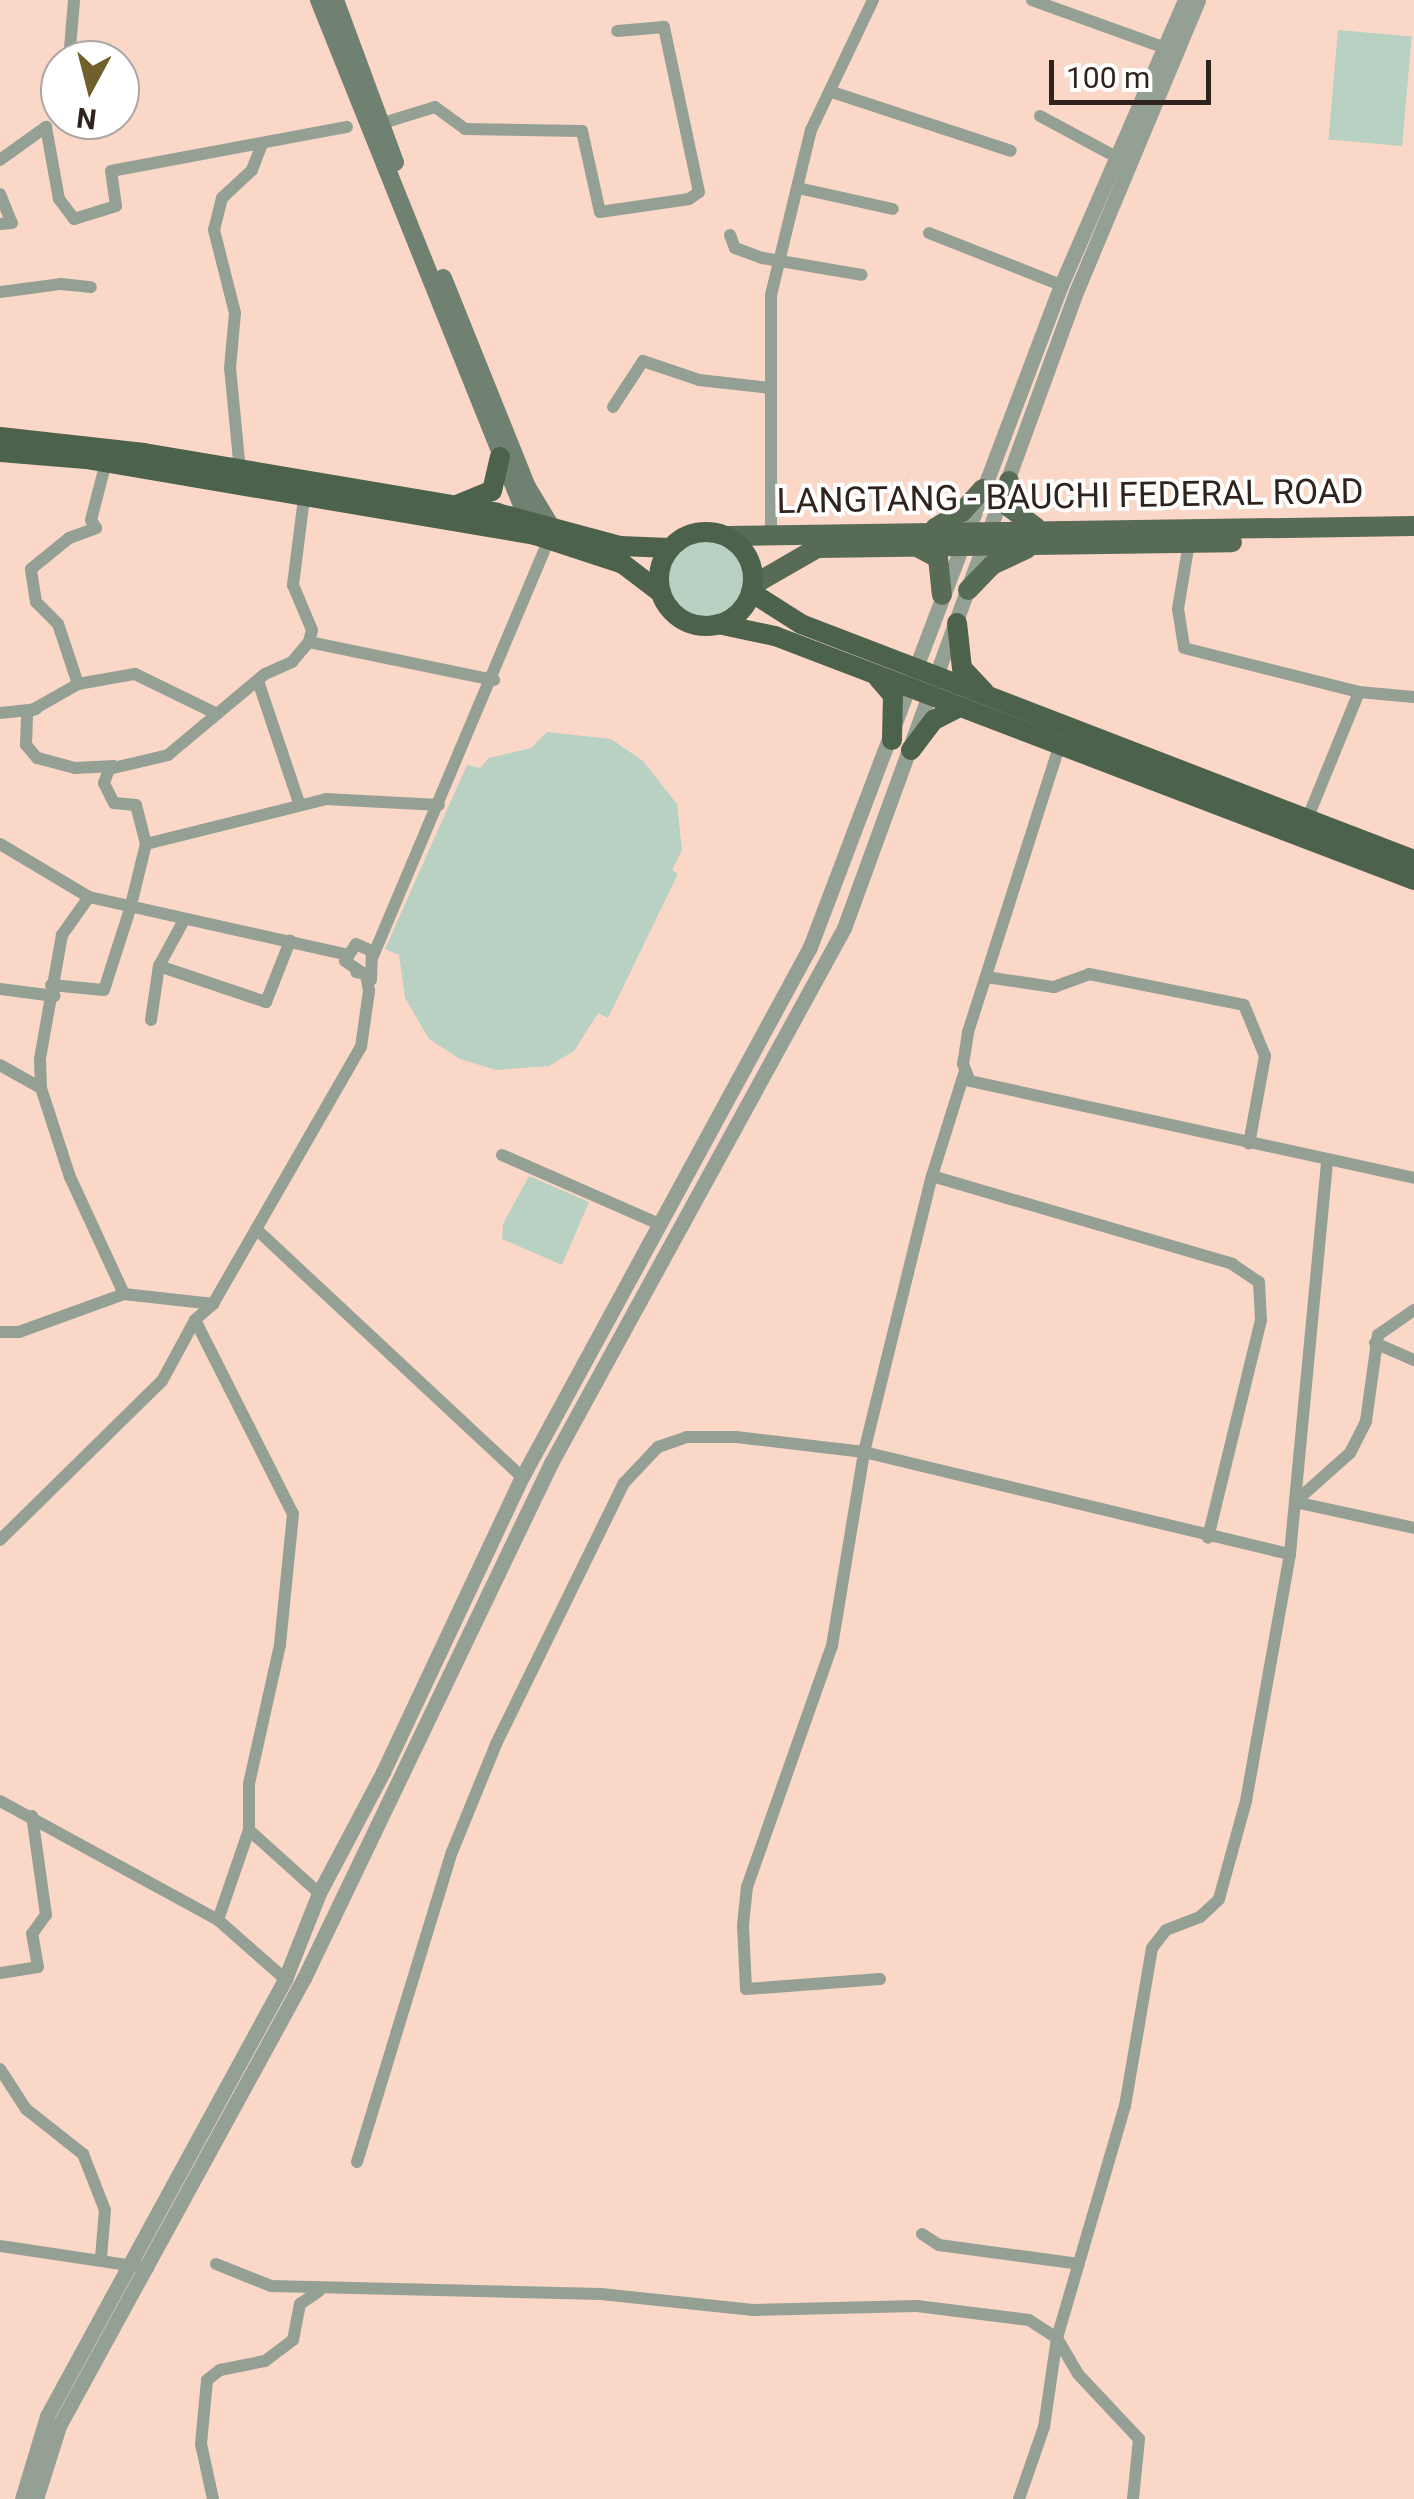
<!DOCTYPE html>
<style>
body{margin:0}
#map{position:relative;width:1414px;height:2499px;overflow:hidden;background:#fbd7c7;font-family:Roboto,sans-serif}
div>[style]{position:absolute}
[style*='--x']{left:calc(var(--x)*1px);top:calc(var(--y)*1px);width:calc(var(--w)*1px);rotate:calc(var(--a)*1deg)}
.green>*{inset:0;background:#b9d1c2;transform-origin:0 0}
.round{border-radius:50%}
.minor>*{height:12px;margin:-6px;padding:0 6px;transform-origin:6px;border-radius:6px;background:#95a095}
.tertiary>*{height:15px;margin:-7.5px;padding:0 7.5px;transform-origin:7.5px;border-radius:7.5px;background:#95a095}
.secondary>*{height:18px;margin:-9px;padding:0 9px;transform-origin:9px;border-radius:9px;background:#718171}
.primary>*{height:20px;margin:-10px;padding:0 10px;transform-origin:10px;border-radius:10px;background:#586b57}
.trunk>*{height:20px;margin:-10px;padding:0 10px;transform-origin:10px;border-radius:10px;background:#4d624c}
.trunk>.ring{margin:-10px;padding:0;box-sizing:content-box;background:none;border:20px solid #4d624c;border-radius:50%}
span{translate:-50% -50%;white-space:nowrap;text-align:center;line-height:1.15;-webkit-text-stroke:8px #fff;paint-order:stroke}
.street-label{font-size:35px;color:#30231d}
.north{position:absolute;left:40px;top:40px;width:100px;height:100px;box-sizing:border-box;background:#fff;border:2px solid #aca7a5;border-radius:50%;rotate:187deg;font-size:28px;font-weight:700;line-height:40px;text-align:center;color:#30231d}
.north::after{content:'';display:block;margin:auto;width:35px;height:45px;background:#70602e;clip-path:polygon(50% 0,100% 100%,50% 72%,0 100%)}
.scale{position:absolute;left:1049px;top:60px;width:162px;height:45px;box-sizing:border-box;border:5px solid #30231d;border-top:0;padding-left:12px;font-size:30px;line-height:35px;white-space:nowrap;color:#30231d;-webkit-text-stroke:8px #fff;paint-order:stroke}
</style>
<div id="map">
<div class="green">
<div style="left:1338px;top:30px;width:74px;height:110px;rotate:5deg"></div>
<div class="round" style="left:667px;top:538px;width:82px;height:82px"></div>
<div style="clip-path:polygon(547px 732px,611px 739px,643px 761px,677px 804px,682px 850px,672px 870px,678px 874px,608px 1018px,598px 1013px,574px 1051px,549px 1066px,496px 1070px,460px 1059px,429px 1039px,405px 998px,399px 955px,385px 949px,467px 765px,480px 768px,489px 758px,531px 748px)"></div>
<div style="clip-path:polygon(529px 1176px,589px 1202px,562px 1265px,502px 1239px,503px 1224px)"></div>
</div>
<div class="minor">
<div style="--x:1032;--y:0;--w:141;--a:19.8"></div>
<div style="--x:69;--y:60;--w:60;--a:-85.2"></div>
<div style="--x:832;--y:92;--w:188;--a:18.2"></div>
<div style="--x:1040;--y:116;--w:86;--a:28.3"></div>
<div style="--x:383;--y:123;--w:54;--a:-17.1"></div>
<div style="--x:435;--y:107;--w:37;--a:36"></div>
<div style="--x:465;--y:129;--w:117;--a:1"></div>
<div style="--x:582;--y:131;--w:83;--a:77.5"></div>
<div style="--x:600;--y:212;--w:90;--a:-8.3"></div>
<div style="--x:689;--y:199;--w:12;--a:-35"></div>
<div style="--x:699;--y:192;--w:169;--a:-102"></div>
<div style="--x:664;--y:27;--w:47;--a:175.1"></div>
<div style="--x:0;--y:160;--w:57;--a:-35.7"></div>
<div style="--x:46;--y:127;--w:73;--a:79.8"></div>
<div style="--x:59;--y:199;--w:25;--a:53"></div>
<div style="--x:74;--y:219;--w:44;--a:-17.2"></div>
<div style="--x:116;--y:206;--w:35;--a:-98"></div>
<div style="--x:111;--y:171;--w:240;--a:-10.6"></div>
<div style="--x:798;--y:188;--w:97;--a:12.5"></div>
<div style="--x:0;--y:194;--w:31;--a:68"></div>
<div style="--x:12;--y:223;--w:12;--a:175"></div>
<div style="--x:929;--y:233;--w:142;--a:21.5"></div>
<div style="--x:730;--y:235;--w:14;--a:69"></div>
<div style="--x:735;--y:248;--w:30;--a:20"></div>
<div style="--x:763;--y:258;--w:100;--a:9.7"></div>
<div style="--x:0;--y:292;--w:62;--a:-7.5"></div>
<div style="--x:61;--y:284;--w:30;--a:6"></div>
<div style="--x:613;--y:407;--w:55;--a:-56.9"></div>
<div style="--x:643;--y:361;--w:59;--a:18.7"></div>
<div style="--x:699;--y:380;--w:71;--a:6.4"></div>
<div style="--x:240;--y:471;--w:103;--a:-95.5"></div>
<div style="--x:230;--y:368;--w:55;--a:-84.8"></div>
<div style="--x:235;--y:313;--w:86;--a:-104.2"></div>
<div style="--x:214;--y:230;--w:33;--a:-76"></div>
<div style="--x:222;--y:198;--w:41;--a:-43"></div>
<div style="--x:252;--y:170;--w:25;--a:-69"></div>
<div style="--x:771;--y:533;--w:238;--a:-90"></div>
<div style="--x:771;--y:295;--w:170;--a:-76.4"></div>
<div style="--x:811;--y:130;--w:144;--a:-64.5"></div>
<div style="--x:1189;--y:543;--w:67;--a:99.5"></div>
<div style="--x:1178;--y:609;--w:39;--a:81"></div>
<div style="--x:1184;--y:648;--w:180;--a:14.1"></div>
<div style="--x:309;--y:642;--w:189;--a:11.6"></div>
<div style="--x:78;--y:684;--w:63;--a:-108.4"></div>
<div style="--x:58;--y:624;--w:31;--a:-135"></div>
<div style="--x:36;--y:602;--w:33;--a:-99"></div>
<div style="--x:31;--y:569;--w:49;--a:-39.2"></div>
<div style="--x:69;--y:538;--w:29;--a:-20"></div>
<div style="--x:96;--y:528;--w:9;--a:-122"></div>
<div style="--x:91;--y:520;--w:60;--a:-75.5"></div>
<div style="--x:259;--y:684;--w:126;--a:71.4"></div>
<div style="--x:0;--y:713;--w:36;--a:-6"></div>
<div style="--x:1059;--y:747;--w:300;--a:107.7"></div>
<div style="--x:968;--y:1033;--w:31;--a:99"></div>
<div style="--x:963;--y:1064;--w:18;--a:68"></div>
<div style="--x:970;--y:1081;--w:454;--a:12.3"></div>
<div style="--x:114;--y:766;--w:39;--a:177"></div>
<div style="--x:75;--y:768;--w:39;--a:-165"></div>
<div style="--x:37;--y:758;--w:17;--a:-130"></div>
<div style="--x:26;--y:745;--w:32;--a:-88"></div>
<div style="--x:27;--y:713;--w:59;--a:-29.6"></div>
<div style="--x:78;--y:684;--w:58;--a:-10"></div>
<div style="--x:135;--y:674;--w:89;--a:26"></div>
<div style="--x:1306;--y:822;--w:140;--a:-67.8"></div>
<div style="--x:1359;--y:692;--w:55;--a:5.2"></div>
<div style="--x:0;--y:844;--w:104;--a:30.8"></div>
<div style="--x:89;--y:897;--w:262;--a:12.6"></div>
<div style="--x:146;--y:844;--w:186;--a:-14"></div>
<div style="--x:326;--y:799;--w:113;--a:3"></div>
<div style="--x:89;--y:897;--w:47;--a:125.4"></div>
<div style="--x:62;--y:935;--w:126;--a:100.1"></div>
<div style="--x:40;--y:1059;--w:29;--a:88"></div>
<div style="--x:41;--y:1088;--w:94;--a:72"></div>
<div style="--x:70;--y:1177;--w:129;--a:65.2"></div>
<div style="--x:373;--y:956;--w:452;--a:-67.1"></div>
<div style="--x:159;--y:966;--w:113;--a:18.6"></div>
<div style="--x:266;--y:1002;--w:66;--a:-68.5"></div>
<div style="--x:361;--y:972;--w:19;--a:-145"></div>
<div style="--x:345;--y:961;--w:20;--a:-57"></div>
<div style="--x:356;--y:944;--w:17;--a:24"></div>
<div style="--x:372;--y:951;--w:29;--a:92"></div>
<div style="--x:986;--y:977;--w:69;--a:8.4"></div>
<div style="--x:1054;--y:987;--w:37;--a:-20"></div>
<div style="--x:1089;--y:974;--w:158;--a:11.3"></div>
<div style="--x:1244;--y:1005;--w:55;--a:67.6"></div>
<div style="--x:1265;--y:1056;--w:89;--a:100.3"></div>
<div style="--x:51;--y:985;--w:53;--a:5.4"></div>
<div style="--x:104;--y:990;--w:85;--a:-72.2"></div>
<div style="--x:130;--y:909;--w:67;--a:-76.2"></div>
<div style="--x:146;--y:844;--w:40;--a:-104.4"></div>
<div style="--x:136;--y:805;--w:22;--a:-175"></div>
<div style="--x:114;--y:803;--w:22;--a:-117"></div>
<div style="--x:104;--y:783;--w:15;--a:-70"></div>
<div style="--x:109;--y:769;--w:61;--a:-13.3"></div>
<div style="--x:168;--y:755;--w:126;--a:-39.9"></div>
<div style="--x:265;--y:674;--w:30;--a:-24"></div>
<div style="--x:292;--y:662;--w:26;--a:-50"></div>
<div style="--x:309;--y:642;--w:12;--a:-76"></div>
<div style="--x:312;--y:630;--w:49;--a:-112.9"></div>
<div style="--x:293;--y:585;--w:88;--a:-82.8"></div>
<div style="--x:0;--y:989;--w:55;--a:7.3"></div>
<div style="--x:151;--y:1020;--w:55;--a:-81.6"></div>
<div style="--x:159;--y:966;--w:52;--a:-61.5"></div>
<div style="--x:0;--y:1065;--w:47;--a:29.3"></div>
<div style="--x:502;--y:1155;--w:171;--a:23.7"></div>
<div style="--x:932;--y:1176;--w:313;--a:16.3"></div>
<div style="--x:1232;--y:1264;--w:32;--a:34"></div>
<div style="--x:1259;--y:1282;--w:38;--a:87"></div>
<div style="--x:1261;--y:1320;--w:224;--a:103.7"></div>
<div style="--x:256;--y:1229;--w:364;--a:43"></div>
<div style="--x:195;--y:1320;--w:217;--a:63.2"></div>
<div style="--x:293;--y:1514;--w:132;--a:95.7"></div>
<div style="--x:280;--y:1645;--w:142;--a:102.6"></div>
<div style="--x:249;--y:1784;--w:46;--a:90"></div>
<div style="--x:249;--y:1830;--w:94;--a:42"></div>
<div style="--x:0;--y:1332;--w:19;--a:0"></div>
<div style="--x:19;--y:1332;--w:112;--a:-19.9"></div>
<div style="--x:124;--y:1294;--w:90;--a:6.4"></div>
<div style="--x:1375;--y:1343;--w:43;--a:23.6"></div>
<div style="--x:1295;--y:1502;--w:74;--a:-41.7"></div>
<div style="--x:1350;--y:1453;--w:36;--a:-63"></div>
<div style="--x:1366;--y:1421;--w:87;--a:-82.1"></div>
<div style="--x:1378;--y:1335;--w:44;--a:-34.8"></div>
<div style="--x:1295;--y:1502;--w:122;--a:12.3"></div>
<div style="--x:0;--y:1540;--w:227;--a:-44.5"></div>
<div style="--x:162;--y:1381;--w:69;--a:-61.6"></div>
<div style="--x:195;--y:1320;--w:24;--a:-42"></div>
<div style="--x:213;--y:1304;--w:297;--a:-60.1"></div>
<div style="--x:361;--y:1047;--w:57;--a:-81.9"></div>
<div style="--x:369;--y:991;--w:17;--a:-100"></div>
<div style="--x:366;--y:974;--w:10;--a:-169"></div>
<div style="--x:0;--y:1801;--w:248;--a:28.6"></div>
<div style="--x:218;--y:1920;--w:89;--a:41.4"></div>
<div style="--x:218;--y:1920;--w:95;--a:-71"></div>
<div style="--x:0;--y:1973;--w:38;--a:-9"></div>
<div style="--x:38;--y:1967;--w:34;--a:-100"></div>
<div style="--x:32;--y:1934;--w:24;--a:-54"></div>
<div style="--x:46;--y:1915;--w:100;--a:-98"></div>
<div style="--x:880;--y:1979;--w:134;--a:175.7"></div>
<div style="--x:746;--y:1989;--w:64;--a:-92.7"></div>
<div style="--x:743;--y:1925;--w:38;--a:-84"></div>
<div style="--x:747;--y:1887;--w:256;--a:-70.6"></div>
<div style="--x:832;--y:1646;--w:197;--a:-80.6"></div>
<div style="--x:864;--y:1452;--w:284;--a:-76.2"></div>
<div style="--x:932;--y:1176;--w:107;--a:-72.6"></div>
<div style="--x:0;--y:2069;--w:48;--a:57"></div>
<div style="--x:26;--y:2109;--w:73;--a:38.3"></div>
<div style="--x:83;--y:2154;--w:60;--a:68.6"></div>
<div style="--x:105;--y:2210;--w:48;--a:94.8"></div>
<div style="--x:357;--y:2162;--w:324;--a:-73"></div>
<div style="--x:452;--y:1852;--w:117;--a:-67.8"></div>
<div style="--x:496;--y:1744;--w:291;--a:-63.9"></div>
<div style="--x:624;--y:1483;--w:50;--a:-46.6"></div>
<div style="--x:658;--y:1447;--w:31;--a:-19"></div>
<div style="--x:687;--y:1437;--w:49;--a:0"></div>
<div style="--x:736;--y:1437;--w:129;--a:6.7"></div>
<div style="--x:864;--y:1452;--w:438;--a:13.5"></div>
<div style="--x:922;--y:2234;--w:20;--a:33"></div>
<div style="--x:939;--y:2245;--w:141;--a:7.7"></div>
<div style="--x:0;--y:2246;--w:150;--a:8.5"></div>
<div style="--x:216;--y:2264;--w:59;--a:21.8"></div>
<div style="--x:271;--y:2286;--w:330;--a:1.4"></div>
<div style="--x:601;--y:2294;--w:153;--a:6"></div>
<div style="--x:753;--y:2310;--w:164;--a:-1.4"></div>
<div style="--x:917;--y:2306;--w:113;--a:7.1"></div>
<div style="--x:1029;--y:2320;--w:33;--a:33"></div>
<div style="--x:1057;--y:2338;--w:42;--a:59.7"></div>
<div style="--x:1078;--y:2374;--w:89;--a:46.8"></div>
<div style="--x:1139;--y:2439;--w:60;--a:95.7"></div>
<div style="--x:213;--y:2499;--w:56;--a:-102.3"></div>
<div style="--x:201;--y:2444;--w:64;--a:-84.6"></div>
<div style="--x:207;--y:2380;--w:16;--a:-38"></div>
<div style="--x:220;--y:2370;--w:46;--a:-11.3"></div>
<div style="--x:265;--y:2361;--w:35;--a:-37"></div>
<div style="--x:293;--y:2340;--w:37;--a:-79"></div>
<div style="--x:300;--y:2304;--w:23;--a:-34"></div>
<div style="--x:1019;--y:2499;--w:76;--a:-70.9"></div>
<div style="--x:1044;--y:2427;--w:90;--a:-81.7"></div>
<div style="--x:1057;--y:2338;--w:242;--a:-73.7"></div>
<div style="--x:1125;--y:2106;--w:160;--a:-80.3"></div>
<div style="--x:1152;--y:1948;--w:23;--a:-52"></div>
<div style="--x:1166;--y:1930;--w:36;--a:-21"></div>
<div style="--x:1200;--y:1917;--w:26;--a:-43"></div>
<div style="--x:1219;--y:1899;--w:102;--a:-74.6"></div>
<div style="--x:1246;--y:1801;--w:251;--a:-79.9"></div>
<div style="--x:1290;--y:1554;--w:395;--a:-84.6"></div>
</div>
<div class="tertiary">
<div style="--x:22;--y:2499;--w:87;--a:-73.2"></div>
<div style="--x:47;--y:2416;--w:498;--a:-61.4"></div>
<div style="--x:285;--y:1979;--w:92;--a:-68.4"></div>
<div style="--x:319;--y:1893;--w:137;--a:-62.1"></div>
<div style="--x:383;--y:1772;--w:326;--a:-64.8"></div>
<div style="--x:522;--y:1477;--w:603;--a:-61.48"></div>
<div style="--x:810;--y:947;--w:708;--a:-69.24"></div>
<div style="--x:1061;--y:285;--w:311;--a:-66.5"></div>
<div style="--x:36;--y:2499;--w:77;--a:-72.5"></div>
<div style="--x:59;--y:2426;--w:511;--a:-61.33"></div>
<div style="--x:304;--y:1978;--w:571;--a:-64.38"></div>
<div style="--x:551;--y:1463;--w:610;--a:-61.29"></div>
<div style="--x:844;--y:928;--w:677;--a:-69.96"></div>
<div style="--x:1076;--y:292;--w:316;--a:-67.3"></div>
</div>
<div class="secondary">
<div style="--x:319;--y:0;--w:569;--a:68.12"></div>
<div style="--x:335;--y:0;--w:173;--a:69.7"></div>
<div style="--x:443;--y:278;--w:225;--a:68.1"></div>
<div style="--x:527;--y:487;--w:44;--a:58.8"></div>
</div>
<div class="primary">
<div style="--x:1009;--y:481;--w:26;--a:90"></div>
<div style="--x:1009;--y:507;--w:34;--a:37"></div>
<div style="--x:935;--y:528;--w:31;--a:-31"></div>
<div style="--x:962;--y:512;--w:31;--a:-48"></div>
<div style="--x:727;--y:536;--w:687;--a:-0.83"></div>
<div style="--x:917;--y:547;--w:24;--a:28"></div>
<div style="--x:938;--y:558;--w:37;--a:84"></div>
<div style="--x:753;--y:585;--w:74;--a:-30"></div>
<div style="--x:817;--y:548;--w:415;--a:-0.8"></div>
<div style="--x:968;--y:590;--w:35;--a:-46"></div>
<div style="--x:992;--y:565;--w:38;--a:-25"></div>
</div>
<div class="trunk">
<div style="--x:0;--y:437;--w:145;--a:6.3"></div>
<div style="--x:144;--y:453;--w:358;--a:9.6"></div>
<div style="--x:497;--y:513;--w:127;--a:15"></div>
<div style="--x:620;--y:546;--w:50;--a:2.3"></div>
<div style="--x:0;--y:452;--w:86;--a:4.7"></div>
<div style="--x:86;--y:459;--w:455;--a:9.6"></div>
<div style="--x:535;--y:535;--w:93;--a:18.2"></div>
<div style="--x:623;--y:564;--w:48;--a:37.3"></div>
<div style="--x:459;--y:504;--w:35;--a:-22"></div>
<div style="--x:492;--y:491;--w:35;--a:-77"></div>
<div class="ring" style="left:659px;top:532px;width:74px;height:74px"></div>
<div style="--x:751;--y:592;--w:59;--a:32.6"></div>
<div style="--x:801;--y:624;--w:657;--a:21.06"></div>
<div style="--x:957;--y:623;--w:45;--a:83.7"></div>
<div style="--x:962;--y:668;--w:33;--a:47"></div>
<div style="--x:718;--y:624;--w:58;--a:11.9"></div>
<div style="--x:775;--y:636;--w:684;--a:20.9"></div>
<div style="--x:878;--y:678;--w:23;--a:49"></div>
<div style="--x:893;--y:695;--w:45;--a:91.3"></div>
<div style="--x:911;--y:750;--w:38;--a:-53"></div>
<div style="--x:934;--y:720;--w:28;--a:-27"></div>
</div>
<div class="street-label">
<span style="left:1070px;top:497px;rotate:-1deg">LANGTANG - BAUCHI FEDERAL ROAD</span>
</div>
<div class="north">N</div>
<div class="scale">100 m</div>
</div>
